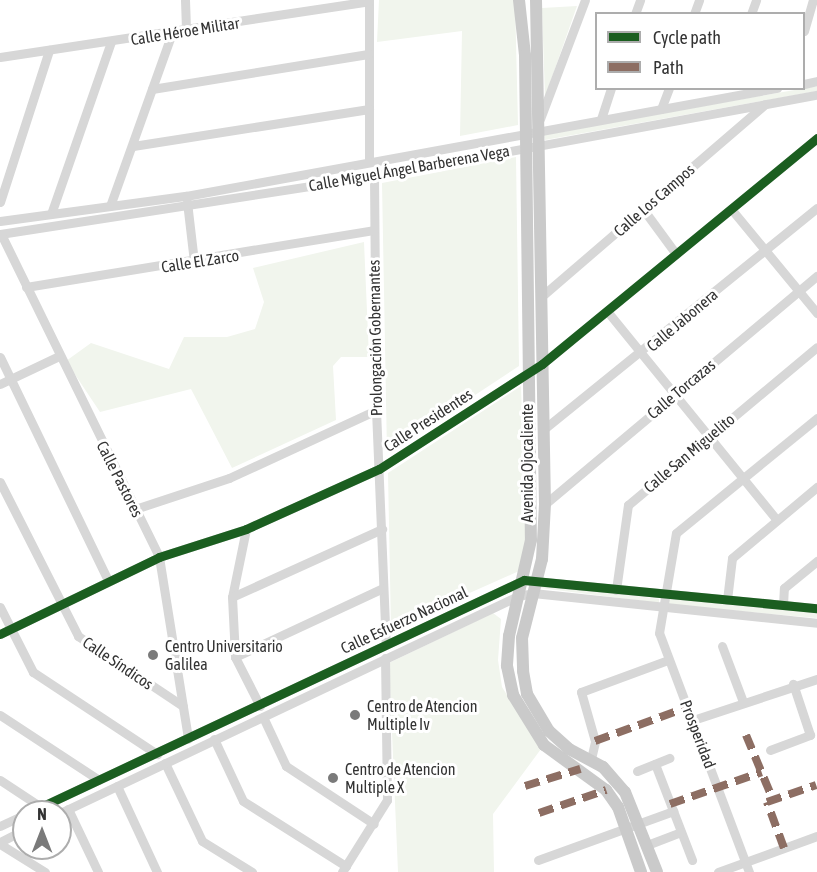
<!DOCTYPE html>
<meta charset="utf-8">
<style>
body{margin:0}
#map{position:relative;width:817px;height:872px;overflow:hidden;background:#fff;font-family:"Asap Condensed",sans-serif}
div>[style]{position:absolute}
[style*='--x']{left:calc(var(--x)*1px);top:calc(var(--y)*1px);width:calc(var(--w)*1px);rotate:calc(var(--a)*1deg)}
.green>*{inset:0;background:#f1f5ed;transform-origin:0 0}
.minor>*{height:9px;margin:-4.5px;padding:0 4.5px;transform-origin:4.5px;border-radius:4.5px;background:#d7d7d7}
.major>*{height:12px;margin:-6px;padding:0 6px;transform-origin:6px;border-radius:6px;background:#cacaca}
.quiet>*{height:8px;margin-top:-4px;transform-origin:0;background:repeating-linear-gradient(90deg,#8d6e63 0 15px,transparent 0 23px)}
.cycleway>*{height:9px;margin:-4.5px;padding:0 4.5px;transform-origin:4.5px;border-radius:4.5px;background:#1b5e20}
.dots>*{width:16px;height:16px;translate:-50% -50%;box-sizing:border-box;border:3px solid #fff;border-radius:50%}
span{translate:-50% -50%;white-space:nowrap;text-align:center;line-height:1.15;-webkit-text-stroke:6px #fff;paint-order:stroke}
.street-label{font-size:16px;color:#333}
.poi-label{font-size:16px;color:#333}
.left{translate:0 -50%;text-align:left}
.legend{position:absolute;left:595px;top:12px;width:210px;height:78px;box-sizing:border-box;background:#fff;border:2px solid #adadad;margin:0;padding:8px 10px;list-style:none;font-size:18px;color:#333}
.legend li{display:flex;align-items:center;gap:12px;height:30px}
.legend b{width:30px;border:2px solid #adadad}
.north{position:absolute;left:12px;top:800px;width:60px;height:60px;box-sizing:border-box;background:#fff;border:2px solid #adadad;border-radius:50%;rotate:0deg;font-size:16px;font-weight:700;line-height:24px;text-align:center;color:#333}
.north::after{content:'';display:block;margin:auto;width:21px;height:27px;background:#7a7a7a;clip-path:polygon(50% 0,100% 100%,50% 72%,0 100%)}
</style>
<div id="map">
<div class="green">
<div style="clip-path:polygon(379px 0,515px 0,518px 125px,460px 136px,462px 31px,377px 42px)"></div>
<div style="clip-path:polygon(577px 6px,545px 97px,542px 8px)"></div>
<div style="clip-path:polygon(817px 86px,817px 91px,545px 140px,544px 134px)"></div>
<div style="clip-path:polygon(516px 157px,519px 366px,387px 453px,382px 183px)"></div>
<div style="clip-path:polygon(364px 242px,369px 357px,341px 357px,333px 366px,336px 420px,232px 468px,191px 389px,100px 412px,66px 361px,91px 343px,169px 369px,184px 337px,227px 337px,255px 329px,264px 302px,253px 268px)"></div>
<div style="clip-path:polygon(521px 386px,526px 542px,519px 571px,391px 628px,388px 473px)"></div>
<div style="clip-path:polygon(541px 583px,659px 599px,659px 603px,540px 588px)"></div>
<div style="left:669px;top:597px;width:149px;height:8px;rotate:5deg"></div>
<div style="clip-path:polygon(493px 613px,501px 619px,498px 660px,502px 687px,541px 749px,493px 814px,494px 872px,398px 872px,389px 663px)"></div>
</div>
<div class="minor">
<div style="--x:185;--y:0;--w:31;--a:88"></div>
<div style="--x:369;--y:0;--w:162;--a:90"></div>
<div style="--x:635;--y:14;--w:15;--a:-70"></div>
<div style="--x:694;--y:14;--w:15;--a:-70"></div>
<div style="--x:751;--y:14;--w:15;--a:-70"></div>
<div style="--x:804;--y:31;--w:32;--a:-74"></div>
<div style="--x:0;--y:57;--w:373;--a:-8.6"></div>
<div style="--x:804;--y:84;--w:13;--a:-13"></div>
<div style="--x:152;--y:89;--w:219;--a:-9.2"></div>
<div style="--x:661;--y:109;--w:22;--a:-69"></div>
<div style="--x:540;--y:119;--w:127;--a:-69.3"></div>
<div style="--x:601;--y:119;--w:33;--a:-72"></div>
<div style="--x:133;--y:146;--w:239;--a:-8.9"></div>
<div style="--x:374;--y:176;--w:234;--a:89.5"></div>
<div style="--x:376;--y:410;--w:234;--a:87.6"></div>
<div style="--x:0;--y:202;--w:160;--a:-72.1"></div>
<div style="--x:187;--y:202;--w:60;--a:83.3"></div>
<div style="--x:110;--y:206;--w:184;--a:-70.3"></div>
<div style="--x:643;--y:209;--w:56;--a:53.7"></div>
<div style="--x:732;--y:210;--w:134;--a:50.5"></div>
<div style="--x:51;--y:214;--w:182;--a:-70.8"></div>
<div style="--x:0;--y:221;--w:188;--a:-7.7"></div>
<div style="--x:186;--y:196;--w:601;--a:-10.36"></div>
<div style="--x:0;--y:234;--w:367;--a:-8.8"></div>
<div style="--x:363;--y:178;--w:462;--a:-10.4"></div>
<div style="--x:1;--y:234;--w:360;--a:63.9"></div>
<div style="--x:159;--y:557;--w:184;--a:80.9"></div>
<div style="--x:26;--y:287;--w:352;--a:-9.3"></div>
<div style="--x:542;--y:296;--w:294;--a:-40.7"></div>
<div style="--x:607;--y:311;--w:269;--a:50.9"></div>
<div style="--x:0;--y:357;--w:248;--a:64.2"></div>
<div style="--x:0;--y:384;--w:65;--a:-25.4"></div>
<div style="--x:544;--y:429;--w:351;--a:-39"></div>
<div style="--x:0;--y:482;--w:173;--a:63.1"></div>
<div style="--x:78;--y:636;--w:126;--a:33.7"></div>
<div style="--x:545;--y:504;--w:355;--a:-40"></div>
<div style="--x:135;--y:509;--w:99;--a:-18.3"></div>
<div style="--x:229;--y:478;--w:162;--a:-24.8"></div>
<div style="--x:246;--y:529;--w:69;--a:101.6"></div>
<div style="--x:232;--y:597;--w:60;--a:87.1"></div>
<div style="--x:235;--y:657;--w:55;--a:63"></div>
<div style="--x:616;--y:590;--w:86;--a:-82"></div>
<div style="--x:628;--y:505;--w:246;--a:-39.9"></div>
<div style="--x:232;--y:597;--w:165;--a:-24.4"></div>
<div style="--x:727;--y:600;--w:42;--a:-83.2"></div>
<div style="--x:732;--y:558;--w:111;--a:-39.9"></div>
<div style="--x:783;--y:605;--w:17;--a:-87"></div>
<div style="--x:784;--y:588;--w:43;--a:-39.3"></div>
<div style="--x:0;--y:607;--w:73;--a:63.1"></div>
<div style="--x:33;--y:672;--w:149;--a:33.5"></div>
<div style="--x:0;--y:634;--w:177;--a:-25.8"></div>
<div style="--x:159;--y:557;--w:91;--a:-17.8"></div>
<div style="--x:246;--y:529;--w:146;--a:-24.3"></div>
<div style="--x:379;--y:469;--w:194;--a:-32.8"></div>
<div style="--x:542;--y:364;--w:356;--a:-39.4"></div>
<div style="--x:722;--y:646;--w:60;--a:69.4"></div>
<div style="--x:235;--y:657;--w:163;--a:-25"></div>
<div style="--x:0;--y:715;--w:118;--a:33.3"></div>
<div style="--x:263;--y:717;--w:54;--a:64.9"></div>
<div style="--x:286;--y:766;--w:105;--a:33.4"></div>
<div style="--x:693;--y:720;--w:131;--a:-18.3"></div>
<div style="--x:214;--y:739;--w:68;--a:64.9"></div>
<div style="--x:243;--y:801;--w:122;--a:32.3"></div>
<div style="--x:770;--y:750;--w:43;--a:-20.6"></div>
<div style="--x:810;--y:735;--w:54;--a:-108.4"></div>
<div style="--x:591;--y:759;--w:18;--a:-77"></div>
<div style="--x:595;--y:741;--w:51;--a:-105.9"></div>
<div style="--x:581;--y:692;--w:93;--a:-20.2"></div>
<div style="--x:165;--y:763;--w:86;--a:64.6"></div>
<div style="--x:202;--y:841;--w:59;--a:31.8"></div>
<div style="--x:655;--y:764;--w:103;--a:68.9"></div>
<div style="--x:637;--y:771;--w:35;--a:-22"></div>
<div style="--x:0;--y:780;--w:49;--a:33.4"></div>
<div style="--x:117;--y:786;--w:95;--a:65.1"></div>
<div style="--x:68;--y:809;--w:70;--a:64.5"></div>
<div style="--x:30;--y:812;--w:546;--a:-25.16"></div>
<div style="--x:524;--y:580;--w:294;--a:5.5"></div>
<div style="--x:60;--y:813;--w:507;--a:-25.35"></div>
<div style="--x:518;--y:596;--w:15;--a:-11"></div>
<div style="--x:533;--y:593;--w:286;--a:6"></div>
<div style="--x:0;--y:826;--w:26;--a:-25"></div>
<div style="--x:0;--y:842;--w:27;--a:-27"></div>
<div style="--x:0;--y:844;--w:53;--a:31.9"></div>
<div style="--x:647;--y:845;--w:36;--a:-21"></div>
<div style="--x:538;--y:860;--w:144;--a:-19.9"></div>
<div style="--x:342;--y:872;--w:85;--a:-58"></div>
<div style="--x:387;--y:800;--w:142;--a:-90.8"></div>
<div style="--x:718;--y:872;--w:105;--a:-20"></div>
<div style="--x:749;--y:872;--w:255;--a:-110.6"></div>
<div style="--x:659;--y:633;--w:101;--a:-80.4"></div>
<div style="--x:676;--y:533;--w:182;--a:-39.2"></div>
</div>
<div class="major">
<div style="--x:519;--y:0;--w:55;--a:83.8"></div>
<div style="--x:525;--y:55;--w:485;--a:89.3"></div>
<div style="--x:531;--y:540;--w:98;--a:102.9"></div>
<div style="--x:509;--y:636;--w:30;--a:94"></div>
<div style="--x:507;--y:666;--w:30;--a:78"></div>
<div style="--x:513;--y:695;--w:59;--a:58.2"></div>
<div style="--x:544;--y:745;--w:77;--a:36"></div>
<div style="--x:606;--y:790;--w:21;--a:55"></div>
<div style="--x:618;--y:807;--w:69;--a:70.5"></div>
<div style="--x:536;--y:0;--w:504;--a:88.98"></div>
<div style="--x:545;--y:504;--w:55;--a:93.1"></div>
<div style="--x:542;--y:559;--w:81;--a:104.2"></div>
<div style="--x:522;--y:638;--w:33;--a:88"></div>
<div style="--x:523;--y:671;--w:23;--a:80"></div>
<div style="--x:527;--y:694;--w:43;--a:59.3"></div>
<div style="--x:549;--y:731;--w:27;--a:42"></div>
<div style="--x:569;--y:749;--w:38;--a:28"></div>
<div style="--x:603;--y:767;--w:33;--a:49"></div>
<div style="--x:625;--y:792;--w:86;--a:68.2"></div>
</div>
<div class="quiet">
<div style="--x:746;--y:735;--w:70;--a:67.4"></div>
<div style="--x:595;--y:741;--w:99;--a:-20.1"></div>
<div style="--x:525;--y:786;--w:58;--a:-17.2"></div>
<div style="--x:670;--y:804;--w:97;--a:-19.2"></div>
<div style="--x:539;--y:813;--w:71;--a:-18.9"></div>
<div style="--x:784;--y:848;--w:49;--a:-110.3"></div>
<div style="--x:767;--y:802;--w:52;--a:-19.1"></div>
</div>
<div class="cycleway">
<div style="--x:0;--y:634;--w:177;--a:-25.8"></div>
<div style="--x:159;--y:557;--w:91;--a:-17.8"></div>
<div style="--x:246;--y:529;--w:146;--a:-24.3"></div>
<div style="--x:379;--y:469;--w:194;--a:-32.8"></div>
<div style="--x:542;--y:364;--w:356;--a:-39.4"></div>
<div style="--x:30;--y:812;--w:546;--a:-25.16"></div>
<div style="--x:524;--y:580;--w:294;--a:5.5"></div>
</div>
<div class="dots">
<div style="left:153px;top:655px;background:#7a7a7a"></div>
<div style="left:355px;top:715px;background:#7a7a7a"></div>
<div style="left:333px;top:778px;background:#7a7a7a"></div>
</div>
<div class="street-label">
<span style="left:185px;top:31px;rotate:-9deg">Calle Héroe Militar</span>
<span style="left:409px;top:168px;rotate:-10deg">Calle Miguel Ángel Barberena Vega</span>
<span style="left:654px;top:200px;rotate:-41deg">Calle Los Campos</span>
<span style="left:200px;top:261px;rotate:-9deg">Calle El Zarco</span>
<span style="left:682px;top:320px;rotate:-40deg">Calle Jabonera</span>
<span style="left:375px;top:338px;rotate:-91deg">Prolongación Gobernantes</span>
<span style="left:681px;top:389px;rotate:-40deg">Calle Torcazas</span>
<span style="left:428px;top:420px;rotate:-33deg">Calle Presidentes</span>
<span style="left:689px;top:453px;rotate:-40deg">Calle San Miguelito</span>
<span style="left:527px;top:463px;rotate:-90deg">Avenida Ojocaliente</span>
<span style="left:120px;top:479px;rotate:63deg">Calle Pastores</span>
<span style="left:404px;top:620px;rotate:-25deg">Calle Esfuerzo Nacional</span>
<span style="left:118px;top:663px;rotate:34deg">Calle Síndicos</span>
<span style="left:698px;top:734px;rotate:69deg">Prosperidad</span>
</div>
<div class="poi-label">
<span class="left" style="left:165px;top:655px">Centro Universitario<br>Galilea</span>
<span class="left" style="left:367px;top:715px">Centro de Atencion<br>Multiple Iv</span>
<span class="left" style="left:345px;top:778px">Centro de Atencion<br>Multiple X</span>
</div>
<ul class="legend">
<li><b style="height:8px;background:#1b5e20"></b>Cycle path</li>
<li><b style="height:8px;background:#8d6e63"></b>Path</li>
</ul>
<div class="north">N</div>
</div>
